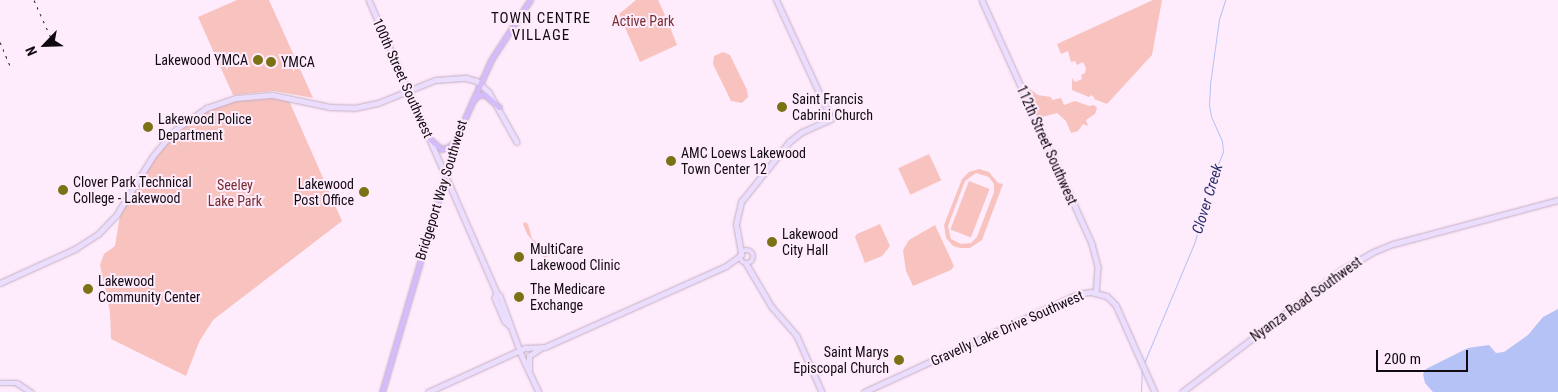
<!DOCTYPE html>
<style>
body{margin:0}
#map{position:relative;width:1558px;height:392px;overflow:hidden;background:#feebfc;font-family:"Roboto Condensed",sans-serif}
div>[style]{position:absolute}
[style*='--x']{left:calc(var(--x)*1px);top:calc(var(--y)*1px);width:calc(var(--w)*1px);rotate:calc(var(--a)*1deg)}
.green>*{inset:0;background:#f8c3bf;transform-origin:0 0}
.water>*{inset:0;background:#b5c2f6}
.stream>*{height:1px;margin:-0.5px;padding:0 0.5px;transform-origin:0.5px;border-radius:0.5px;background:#b5c2f6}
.roads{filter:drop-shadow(0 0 1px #c4afc2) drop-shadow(0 0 1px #c4afc2)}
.secondary>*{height:4.5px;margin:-2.25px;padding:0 2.25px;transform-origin:2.25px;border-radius:2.25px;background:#eaddfd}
.secondary>.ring{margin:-2.25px;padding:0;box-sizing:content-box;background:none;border:4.5px solid #eaddfd;border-radius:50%}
.primary>*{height:5px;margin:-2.5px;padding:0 2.5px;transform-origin:2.5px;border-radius:2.5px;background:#d4bbfa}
.rail>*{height:1px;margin-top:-0.5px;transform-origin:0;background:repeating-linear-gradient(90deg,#312730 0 2.5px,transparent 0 7.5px)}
.dots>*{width:14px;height:14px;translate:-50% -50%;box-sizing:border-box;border:2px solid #feebfc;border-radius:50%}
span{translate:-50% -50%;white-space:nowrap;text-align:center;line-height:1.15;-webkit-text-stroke:4px #feebfc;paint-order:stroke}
.park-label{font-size:14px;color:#782e2e}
.poi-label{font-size:14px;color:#120a11}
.right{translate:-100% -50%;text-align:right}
.left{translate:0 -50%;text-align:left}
.street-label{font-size:14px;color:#120a11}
.neighbourhood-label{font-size:15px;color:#120a11;letter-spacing:1px}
.water-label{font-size:15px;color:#262d69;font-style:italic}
.north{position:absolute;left:20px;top:20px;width:50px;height:50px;-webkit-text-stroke:4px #feebfc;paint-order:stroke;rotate:246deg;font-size:14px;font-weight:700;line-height:20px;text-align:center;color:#120a11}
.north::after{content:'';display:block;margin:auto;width:18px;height:22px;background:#120a11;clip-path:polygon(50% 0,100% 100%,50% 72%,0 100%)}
.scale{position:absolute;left:1376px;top:350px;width:92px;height:22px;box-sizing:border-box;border:2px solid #120a11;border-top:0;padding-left:6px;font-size:15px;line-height:18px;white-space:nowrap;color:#120a11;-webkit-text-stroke:4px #feebfc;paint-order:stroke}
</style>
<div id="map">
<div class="green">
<div style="clip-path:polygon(237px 0,269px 0,313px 98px,274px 91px,233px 95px,198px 17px)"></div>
<div style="clip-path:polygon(636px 0,658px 0,665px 15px,661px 19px,662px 24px,670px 27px,677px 45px,640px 62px,619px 14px)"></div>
<div style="clip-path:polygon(1153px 0,1162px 0,1152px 55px,1107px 104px,1094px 99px,1095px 98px,1091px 95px,1089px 97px,1072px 90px,1072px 78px,1075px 82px,1082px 79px,1081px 75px,1085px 73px,1086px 68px,1083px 62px,1077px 65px,1075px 61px,1071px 62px,1068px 51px,1061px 54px,1057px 44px)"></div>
<div style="clip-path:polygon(723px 52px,730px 55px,747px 90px,748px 97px,742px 103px,731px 101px,713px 64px,714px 56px)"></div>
<div style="clip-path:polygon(1026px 86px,1038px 95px,1051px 97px,1052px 100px,1061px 98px,1064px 105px,1075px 101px,1089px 106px,1094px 105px,1097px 108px,1095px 114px,1086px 120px,1088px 126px,1083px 124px,1078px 131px,1071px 133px,1066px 121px,1057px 113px,1038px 118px,1024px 88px)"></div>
<div style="clip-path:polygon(244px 96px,287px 96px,342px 221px,213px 320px,199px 342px,186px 376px,111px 339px,110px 312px,100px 265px,104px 254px,115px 246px,121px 209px,163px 142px,207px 108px)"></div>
<div style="left:929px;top:154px;width:29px;height:34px;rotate:65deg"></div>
<div style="clip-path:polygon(evenodd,979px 169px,989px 172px,998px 183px,1003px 184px,982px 240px,970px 248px,960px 248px,953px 246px,946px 238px,944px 225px,962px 179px,969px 172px,979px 169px,976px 173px,989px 177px,994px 184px,994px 192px,977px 237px,971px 243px,961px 244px,951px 239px,948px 226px,965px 181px,976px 173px)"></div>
<div style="left:969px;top:181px;width:22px;height:52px;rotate:21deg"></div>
<div style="clip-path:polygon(525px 222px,528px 224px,532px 239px,538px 243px,538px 251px,544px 247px,549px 251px,556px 251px,556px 254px,545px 257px,541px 256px,538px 251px,532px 240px,527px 234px,523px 224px)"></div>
<div style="clip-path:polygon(880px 224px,890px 246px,882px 256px,865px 263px,855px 237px,857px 234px)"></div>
<div style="clip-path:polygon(935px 225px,954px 266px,951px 270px,913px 286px,906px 271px,903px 250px,909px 240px)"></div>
</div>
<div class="water">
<div style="clip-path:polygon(1558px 309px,1558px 392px,1433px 392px,1425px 383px,1423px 374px,1426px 369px,1468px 348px,1489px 345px,1496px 353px,1504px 352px,1528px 335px,1543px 317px)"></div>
</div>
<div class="stream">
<div style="--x:1144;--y:363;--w:132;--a:-67.3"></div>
<div style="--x:1195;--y:241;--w:59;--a:-75.3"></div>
<div style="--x:1210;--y:184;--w:35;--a:-68"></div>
<div style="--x:1223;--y:151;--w:10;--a:-96"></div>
<div style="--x:1222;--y:141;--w:27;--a:-114"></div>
<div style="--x:1211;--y:116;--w:11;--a:-100"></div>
<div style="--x:1209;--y:105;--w:21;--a:-87"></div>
<div style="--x:1210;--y:84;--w:66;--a:-82.1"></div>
<div style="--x:1219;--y:19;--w:20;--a:-72"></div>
<div style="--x:1141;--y:392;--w:23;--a:-88"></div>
</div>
<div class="roads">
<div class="secondary">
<div style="--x:369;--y:0;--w:320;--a:66.4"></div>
<div style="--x:497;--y:293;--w:4;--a:45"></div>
<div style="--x:500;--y:296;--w:64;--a:69.9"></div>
<div style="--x:522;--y:356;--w:40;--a:65"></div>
<div style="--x:982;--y:0;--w:268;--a:65.7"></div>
<div style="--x:1092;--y:244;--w:24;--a:75"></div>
<div style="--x:1098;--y:267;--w:26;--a:94"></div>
<div class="ring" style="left:740px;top:250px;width:9.5px;height:9.5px"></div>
<div style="--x:741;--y:253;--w:29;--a:-100"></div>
<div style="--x:736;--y:224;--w:23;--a:-77"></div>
<div style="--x:741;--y:202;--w:77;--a:-51.3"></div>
<div style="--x:789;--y:142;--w:16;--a:-38"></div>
<div style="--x:802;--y:132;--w:32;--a:-24"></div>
<div style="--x:831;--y:119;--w:131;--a:-114.8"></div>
<div style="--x:746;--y:263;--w:51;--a:59.4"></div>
<div style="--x:772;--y:307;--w:38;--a:49"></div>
<div style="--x:797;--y:336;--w:61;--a:65.9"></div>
<div style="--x:0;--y:283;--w:82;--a:-24.4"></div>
<div style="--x:75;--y:249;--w:27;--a:-33"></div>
<div style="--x:98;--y:234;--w:28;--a:-46"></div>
<div style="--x:117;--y:214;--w:68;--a:-58.2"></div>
<div style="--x:153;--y:156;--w:34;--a:-50"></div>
<div style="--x:175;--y:130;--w:39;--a:-35"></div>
<div style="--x:207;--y:108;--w:31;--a:-19"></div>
<div style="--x:236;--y:98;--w:37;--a:-5"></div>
<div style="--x:273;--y:95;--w:58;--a:11.9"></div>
<div style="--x:330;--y:107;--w:24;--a:2"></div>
<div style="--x:354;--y:108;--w:25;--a:-12"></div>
<div style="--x:378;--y:103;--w:61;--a:-22"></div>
<div style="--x:435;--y:80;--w:31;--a:-4"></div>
<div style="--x:466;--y:78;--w:11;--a:15"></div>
<div style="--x:477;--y:81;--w:16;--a:43"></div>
<div style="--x:489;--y:92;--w:57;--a:60.8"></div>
<div style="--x:497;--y:293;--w:5;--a:112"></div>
<div style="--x:495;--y:298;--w:25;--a:67"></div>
<div style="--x:505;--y:321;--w:6;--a:45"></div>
<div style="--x:529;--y:369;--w:13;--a:-90"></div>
<div style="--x:529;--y:356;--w:14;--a:-34"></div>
<div style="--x:0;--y:383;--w:17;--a:0"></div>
<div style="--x:17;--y:383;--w:17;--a:33"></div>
<div style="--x:428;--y:392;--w:107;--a:-24.4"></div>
<div style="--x:525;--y:348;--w:20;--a:-3"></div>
<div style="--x:545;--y:347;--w:198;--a:-24.1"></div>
<div style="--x:726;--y:266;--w:19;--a:-36"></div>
<div style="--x:864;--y:392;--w:235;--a:-24.6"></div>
<div style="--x:1078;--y:294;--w:13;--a:-9"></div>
<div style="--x:1091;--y:292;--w:16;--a:14"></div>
<div style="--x:1107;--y:296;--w:13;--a:45"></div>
<div style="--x:1116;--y:305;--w:95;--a:65.9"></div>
<div style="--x:1182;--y:392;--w:201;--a:-37.3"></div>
<div style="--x:1342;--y:270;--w:36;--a:-30"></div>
<div style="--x:1373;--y:252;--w:22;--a:-22"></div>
<div style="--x:1393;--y:244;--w:171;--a:-14.9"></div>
</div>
<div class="primary">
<div style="--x:472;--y:102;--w:8;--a:-50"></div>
<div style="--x:477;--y:96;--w:7;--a:-16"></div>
<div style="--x:484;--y:94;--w:20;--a:41"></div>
<div style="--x:430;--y:139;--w:15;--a:42"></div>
<div style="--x:441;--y:149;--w:8;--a:-14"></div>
<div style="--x:449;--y:147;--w:6;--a:-45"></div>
<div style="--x:382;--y:392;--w:267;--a:-73.7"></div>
<div style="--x:457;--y:136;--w:83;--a:-65.9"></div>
<div style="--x:491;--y:60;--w:72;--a:-57"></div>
</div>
</div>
<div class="rail">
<div style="--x:34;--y:0;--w:46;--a:65.7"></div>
<div style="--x:0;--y:42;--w:25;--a:67"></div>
</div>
<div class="dots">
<div style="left:258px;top:60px;background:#7a7214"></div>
<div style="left:271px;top:62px;background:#7a7214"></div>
<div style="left:782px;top:107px;background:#7a7214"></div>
<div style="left:148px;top:127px;background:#7a7214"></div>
<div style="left:671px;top:161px;background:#7a7214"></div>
<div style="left:63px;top:190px;background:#7a7214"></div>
<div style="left:364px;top:192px;background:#7a7214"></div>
<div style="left:772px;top:242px;background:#7a7214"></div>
<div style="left:519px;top:257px;background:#7a7214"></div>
<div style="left:88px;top:289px;background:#7a7214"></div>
<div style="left:519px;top:297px;background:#7a7214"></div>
<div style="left:899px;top:360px;background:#7a7214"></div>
</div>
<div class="park-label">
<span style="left:643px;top:21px">Active Park</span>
<span style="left:235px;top:193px">Seeley<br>Lake Park</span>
</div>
<div class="poi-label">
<span class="right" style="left:248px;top:60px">Lakewood YMCA</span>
<span class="left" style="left:281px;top:62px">YMCA</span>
<span class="left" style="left:792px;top:107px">Saint Francis<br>Cabrini Church</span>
<span class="left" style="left:158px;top:127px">Lakewood Police<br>Department</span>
<span class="left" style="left:681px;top:161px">AMC Loews Lakewood<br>Town Center 12</span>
<span class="left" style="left:73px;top:190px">Clover Park Technical<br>College - Lakewood</span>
<span class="right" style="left:354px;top:192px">Lakewood<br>Post Office</span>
<span class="left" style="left:782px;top:242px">Lakewood<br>City Hall</span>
<span class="left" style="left:530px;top:257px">MultiCare<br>Lakewood Clinic</span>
<span class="left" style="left:98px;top:289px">Lakewood<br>Community Center</span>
<span class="left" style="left:530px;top:297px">The Medicare<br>Exchange</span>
<span class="right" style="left:889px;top:360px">Saint Marys<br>Episcopal Church</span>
</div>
<div class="street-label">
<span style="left:403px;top:78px;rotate:66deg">100th Street Southwest</span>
<span style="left:1047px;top:145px;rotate:66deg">112th Street Southwest</span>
<span style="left:441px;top:190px;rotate:-73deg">Bridgeport Way Southwest</span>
<span style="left:1306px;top:299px;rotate:-36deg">Nyanza Road Southwest</span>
<span style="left:1007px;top:328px;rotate:-24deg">Gravelly Lake Drive Southwest</span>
</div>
<div class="neighbourhood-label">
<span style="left:541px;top:27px">TOWN CENTRE<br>VILLAGE</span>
</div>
<div class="water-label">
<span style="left:1208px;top:199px;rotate:-73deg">Clover Creek</span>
</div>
<div class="north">N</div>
<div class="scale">200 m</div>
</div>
